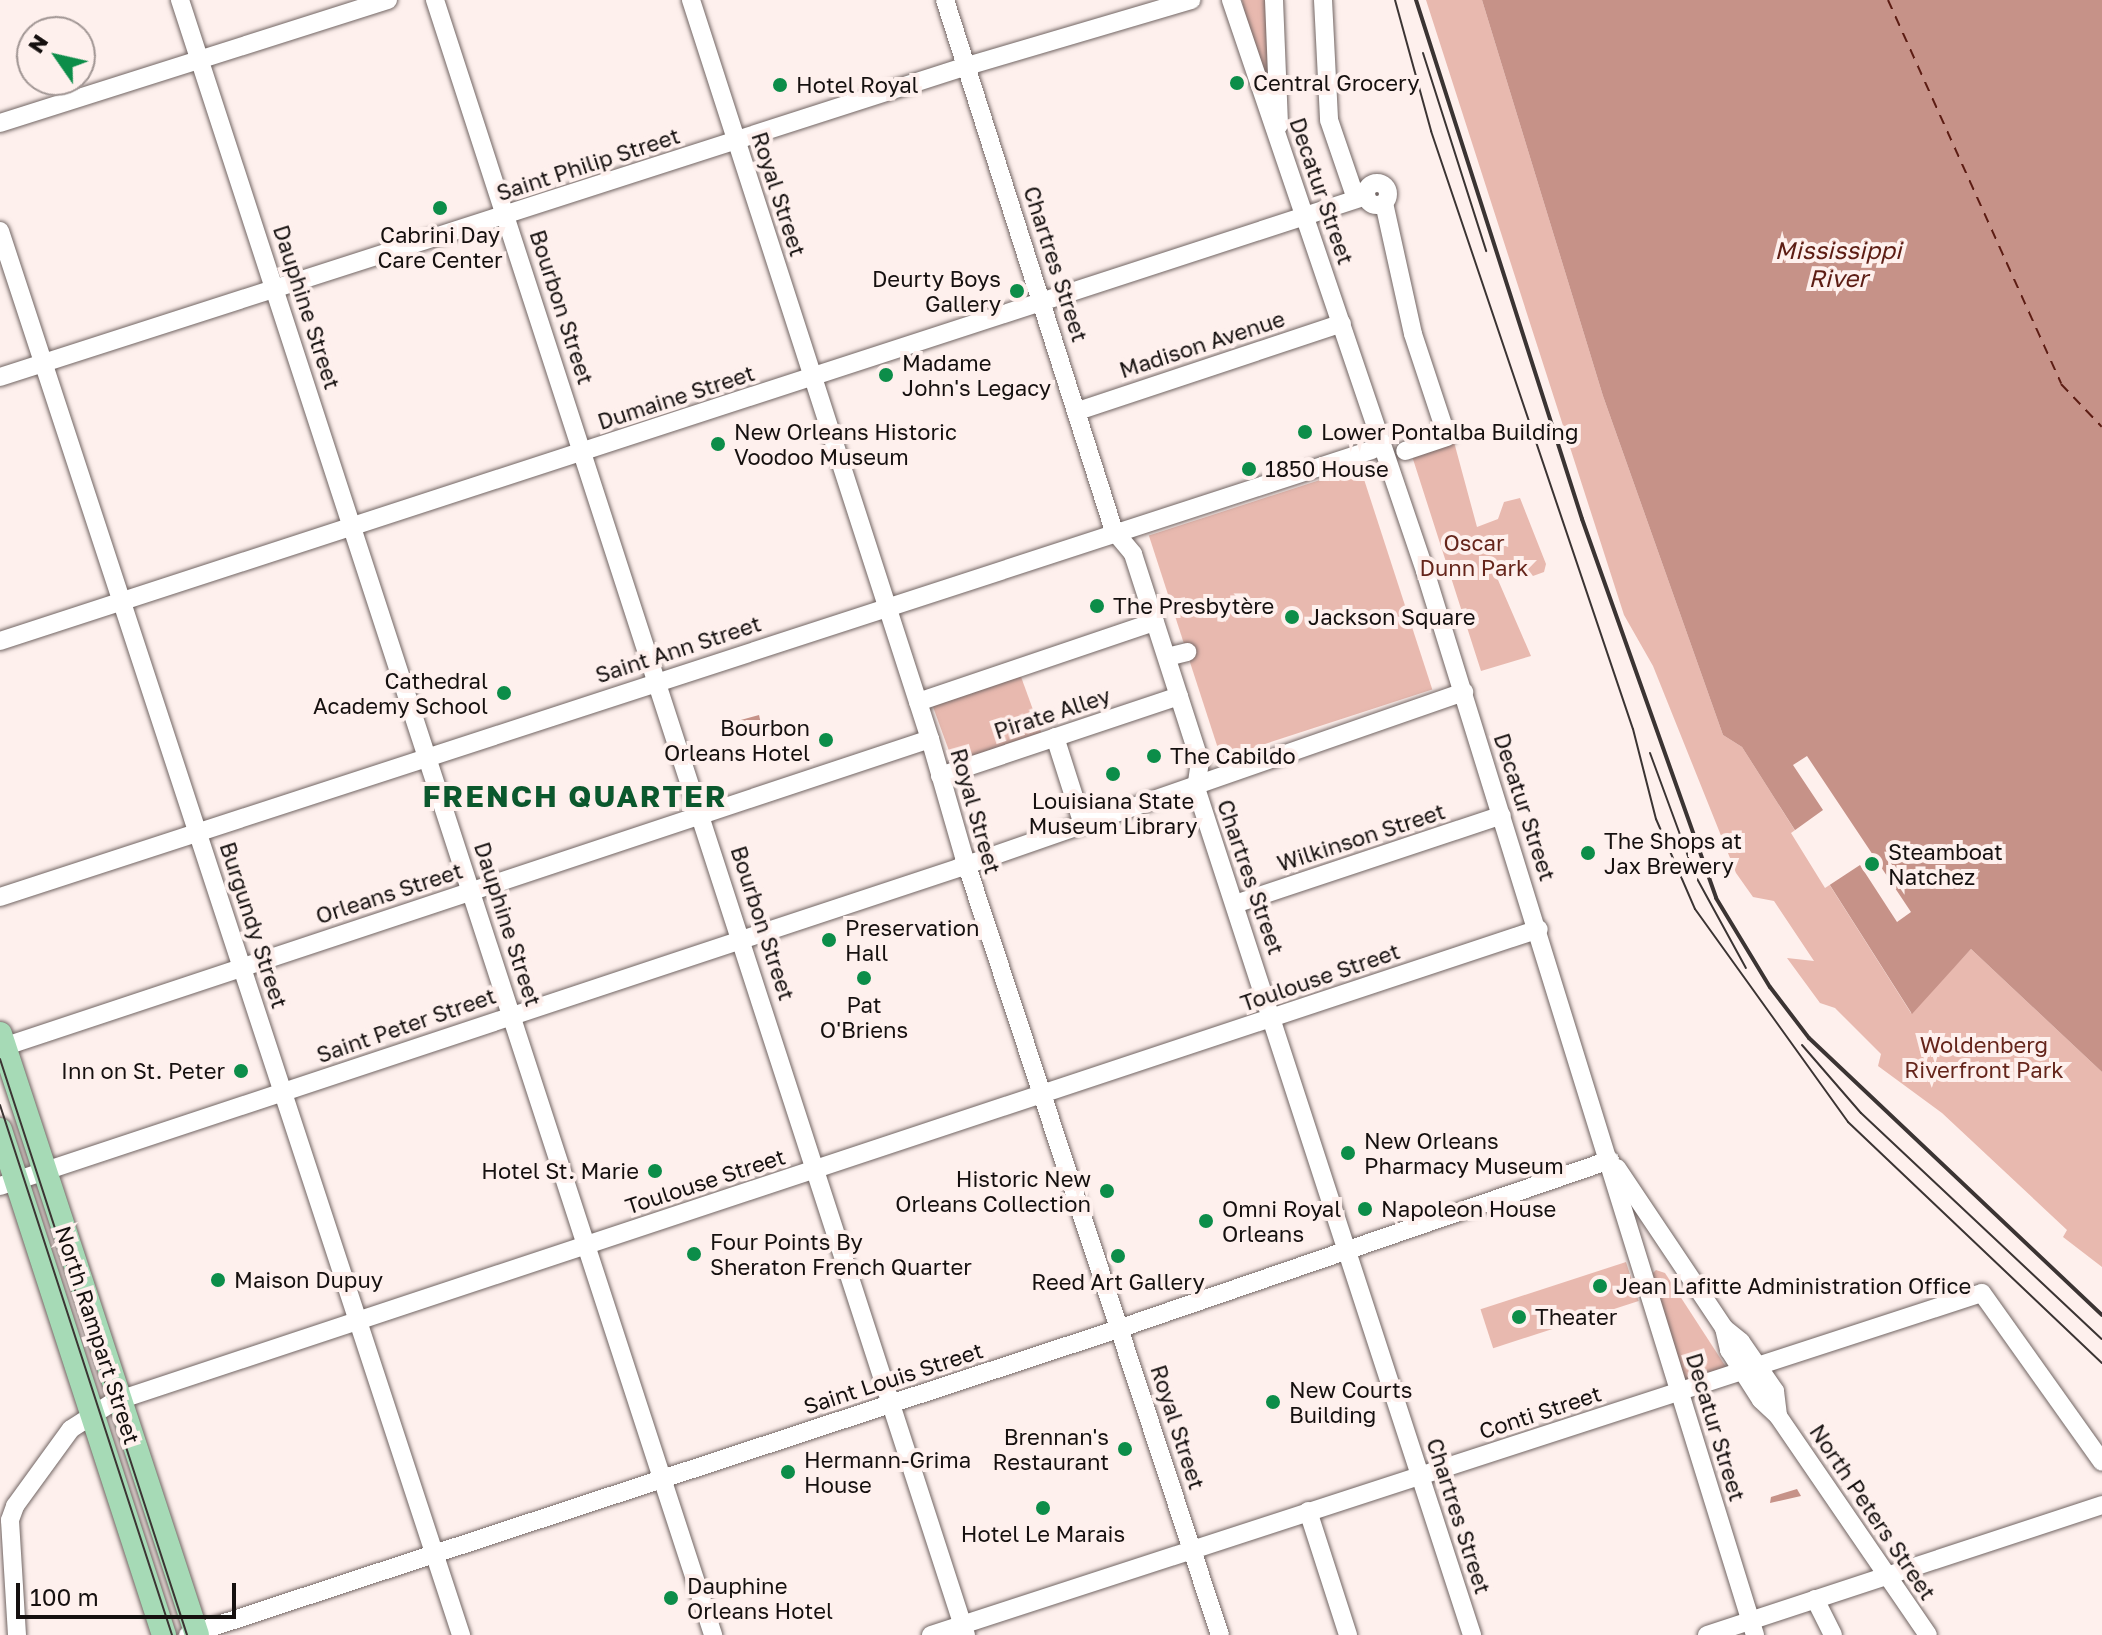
<!DOCTYPE html>
<meta charset="utf-8">
<style>
body{margin:0}
#map{position:relative;width:2102px;height:1635px;overflow:hidden;background:#fef0ed;font-family:"Golos Text",sans-serif}
div>[style]{position:absolute}
[style*='--x']{left:calc(var(--x)*1px);top:calc(var(--y)*1px);width:calc(var(--w)*1px);rotate:calc(var(--a)*1deg)}
.green>*{inset:0;background:#e8b9af;transform-origin:0 0}
.water>*{inset:0;background:#c69288}
.pier>*{inset:0;background:#fef0ed}
.ferry>*{height:2px;margin-top:-1px;transform-origin:0;background:repeating-linear-gradient(90deg,#5c1c13 0 10px,transparent 0 18px)}
.roads{filter:drop-shadow(0 0 2px #716563) drop-shadow(0 0 2px #716563)}
.minor>*{height:18px;margin:-9px;padding:0 9px;transform-origin:9px;border-radius:9px;background:#fff}
.minor>.ring{margin:-9px;padding:0;box-sizing:content-box;background:none;border:18px solid #fff;border-radius:50%}
.major>*{height:24px;margin:-12px;padding:0 12px;transform-origin:12px;border-radius:12px;background:#a6dab6}
.tram>*{height:2px;margin:-1px;padding:0 1px;transform-origin:1px;border-radius:1px;background:#3b3433}
.rail>*{height:4px;margin:-2px;padding:0 2px;transform-origin:2px;border-radius:2px;background:#3b3433}
.dots>*{width:22px;height:22px;translate:-50% -50%;box-sizing:border-box;border:4px solid #fef0ed;border-radius:50%}
span{translate:-50% -50%;white-space:nowrap;text-align:center;line-height:1.15;-webkit-text-stroke:8px #fef0ed;paint-order:stroke}
.poi-label{font-size:22px;color:#15100f}
.left{translate:0 -50%;text-align:left}
.right{translate:-100% -50%;text-align:right}
.street-label{font-size:22px;color:#15100f}
.park-label{font-size:22px;color:#65251b}
.water-label{font-size:24px;color:#5c1c13;font-style:italic}
.district-label{font-size:30px;color:#0b582d;font-weight:700;letter-spacing:2px}
.north{position:absolute;left:16px;top:16px;width:80px;height:80px;box-sizing:border-box;background:#fef0ed;border:2px solid #a19694;border-radius:50%;rotate:304deg;font-size:22px;font-weight:700;line-height:32px;text-align:center;color:#15100f}
.north::after{content:'';display:block;margin:auto;width:28px;height:36px;background:#0c8d49;clip-path:polygon(50% 0,100% 100%,50% 72%,0 100%)}
.scale{position:absolute;left:16px;top:1583px;width:220px;height:36px;box-sizing:border-box;border:4px solid #15100f;border-top:0;padding-left:10px;font-size:24px;line-height:28px;white-space:nowrap;color:#15100f;-webkit-text-stroke:6px #fef0ed;paint-order:stroke}
</style>
<div id="map">
<div class="green">
<div style="clip-path:polygon(1242px 0,1266px 0,1268px 94px,1249px 33px)"></div>
<div style="clip-path:polygon(1426px 0,1482px 0,1603px 396px,1723px 735px,1742px 747px,1911px 1013px,1971px 949px,2102px 1072px,2102px 1267px,2063px 1237px,2067px 1230px,1942px 1113px,1878px 1066px,1881px 1054px,1835px 1008px,1820px 1003px,1787px 958px,1814px 961px,1774px 901px,1753px 897px,1736px 873px,1653px 666px,1624px 615px)"></div>
<div style="clip-path:polygon(1454px 442px,1477px 527px,1498px 519px,1504px 502px,1520px 498px,1546px 564px,1544px 572px,1522px 580px,1511px 567px,1495px 573px,1531px 656px,1481px 671px,1412px 456px)"></div>
<div style="left:1360px;top:467px;width:234px;height:222px;rotate:72deg"></div>
<div style="left:1020px;top:674px;width:66px;height:93px;rotate:70deg"></div>
<div style="left:1626px;top:1262px;width:41px;height:153px;rotate:72deg"></div>
<div style="clip-path:polygon(1656px 1270px,1665px 1273px,1726px 1367px,1687px 1382px,1683px 1378px,1652px 1274px)"></div>
</div>
<div class="water">
<div style="clip-path:polygon(1482px 0,2102px 0,2102px 1072px,1971px 949px,1912px 1014px,1742px 747px,1723px 735px,1603px 396px)"></div>
<div style="clip-path:polygon(759px 715px,762px 728px,736px 732px,737px 721px)"></div>
<div style="clip-path:polygon(1797px 1489px,1801px 1496px,1770px 1503px,1771px 1497px)"></div>
</div>
<div class="pier">
<div style="clip-path:polygon(1807px 756px,1911px 912px,1897px 922px,1860px 865px,1825px 888px,1791px 833px,1823px 810px,1793px 765px)"></div>
</div>
<div class="ferry">
<div style="--x:1888;--y:0;--w:421;--a:65.7"></div>
<div style="--x:2061;--y:384;--w:59;--a:46.4"></div>
</div>
<div class="roads">
<div class="minor">
<div style="--x:180;--y:0;--w:1720;--a:71.94"></div>
<div style="--x:435;--y:0;--w:1719;--a:72.01"></div>
<div style="--x:691;--y:0;--w:777;--a:72.08"></div>
<div style="--x:930;--y:739;--w:123;--a:73.9"></div>
<div style="--x:964;--y:857;--w:819;--a:71.79"></div>
<div style="--x:945;--y:0;--w:557;--a:72.35"></div>
<div style="--x:1114;--y:531;--w:30;--a:50"></div>
<div style="--x:1133;--y:554;--w:218;--a:72.1"></div>
<div style="--x:1200;--y:761;--w:27;--a:98"></div>
<div style="--x:1196;--y:788;--w:891;--a:71.95"></div>
<div style="--x:1231;--y:0;--w:603;--a:71.23"></div>
<div style="--x:1425;--y:571;--w:1114;--a:72.77"></div>
<div style="--x:1274;--y:0;--w:125;--a:87.7"></div>
<div style="--x:1323;--y:0;--w:120;--a:87.1"></div>
<div style="--x:1329;--y:120;--w:83;--a:71.1"></div>
<div style="--x:0;--y:123;--w:407;--a:-17.6"></div>
<div class="ring" style="left:1366px;top:183px;width:4px;height:4px"></div>
<div style="--x:1384;--y:203;--w:134;--a:77.5"></div>
<div style="--x:1413;--y:334;--w:108;--a:71.7"></div>
<div style="--x:1447;--y:437;--w:44;--a:161.6"></div>
<div style="--x:0;--y:231;--w:1478;--a:71.82"></div>
<div style="--x:0;--y:377;--w:1016;--a:-17.83"></div>
<div style="--x:967;--y:66;--w:234;--a:-16.4"></div>
<div style="--x:1078;--y:411;--w:278;--a:-18.4"></div>
<div style="--x:0;--y:641;--w:1437;--a:-18.04"></div>
<div style="--x:1167;--y:657;--w:21;--a:-14"></div>
<div style="--x:918;--y:702;--w:250;--a:-18.7"></div>
<div style="--x:1055;--y:737;--w:92;--a:72.3"></div>
<div style="--x:940;--y:776;--w:252;--a:-18.5"></div>
<div style="--x:0;--y:897;--w:1443;--a:-18.05"></div>
<div style="--x:1235;--y:904;--w:281;--a:-18.4"></div>
<div style="--x:0;--y:1048;--w:980;--a:-18.38"></div>
<div style="--x:1617;--y:1168;--w:192;--a:56.2"></div>
<div style="--x:1724;--y:1328;--w:22;--a:39"></div>
<div style="--x:1741;--y:1342;--w:60;--a:55.2"></div>
<div style="--x:1775;--y:1391;--w:25;--a:83"></div>
<div style="--x:0;--y:1186;--w:1009;--a:-18.36"></div>
<div style="--x:958;--y:868;--w:536;--a:-19.18"></div>
<div style="--x:1724;--y:1328;--w:23;--a:77"></div>
<div style="--x:1729;--y:1350;--w:59;--a:57.4"></div>
<div style="--x:1761;--y:1400;--w:23;--a:43"></div>
<div style="--x:1778;--y:1416;--w:265;--a:55.6"></div>
<div style="--x:1308;--y:1511;--w:130;--a:72.1"></div>
<div style="--x:1815;--y:1599;--w:40;--a:63.4"></div>
<div style="--x:17;--y:1635;--w:115;--a:-93.5"></div>
<div style="--x:10;--y:1520;--w:15;--a:-70"></div>
<div style="--x:15;--y:1506;--w:95;--a:-54"></div>
<div style="--x:71;--y:1429;--w:50;--a:-32.7"></div>
<div style="--x:113;--y:1402;--w:1502;--a:-18.35"></div>
<div style="--x:188;--y:1635;--w:982;--a:-18.21"></div>
<div style="--x:1121;--y:1328;--w:517;--a:-18.96"></div>
<div style="--x:931;--y:1635;--w:1105;--a:-18.03"></div>
<div style="--x:1982;--y:1293;--w:207;--a:54.6"></div>
<div style="--x:1707;--y:1635;--w:416;--a:-18.2"></div>
</div>
<div class="major">
<div style="--x:0;--y:1034;--w:632;--a:71.85"></div>
<div style="--x:0;--y:1130;--w:531;--a:72.01"></div>
</div>
</div>
<div class="tram">
<div style="--x:1395;--y:0;--w:136;--a:74.6"></div>
<div style="--x:1431;--y:131;--w:631;--a:71.34"></div>
<div style="--x:1633;--y:729;--w:93;--a:75.7"></div>
<div style="--x:1656;--y:819;--w:98;--a:66.6"></div>
<div style="--x:1695;--y:909;--w:262;--a:54.3"></div>
<div style="--x:1848;--y:1122;--w:350;--a:43.5"></div>
<div style="--x:1423;--y:53;--w:208;--a:72.3"></div>
<div style="--x:1650;--y:753;--w:130;--a:69.8"></div>
<div style="--x:1695;--y:875;--w:106;--a:61.3"></div>
<div style="--x:1802;--y:1045;--w:90;--a:49.1"></div>
<div style="--x:1861;--y:1113;--w:330;--a:43.2"></div>
<div style="--x:0;--y:1059;--w:606;--a:72.01"></div>
<div style="--x:0;--y:1105;--w:557;--a:72.02"></div>
</div>
<div class="rail">
<div style="--x:1416;--y:0;--w:545;--a:72.26"></div>
<div style="--x:1582;--y:519;--w:402;--a:70.5"></div>
<div style="--x:1716;--y:898;--w:104;--a:58.8"></div>
<div style="--x:1770;--y:987;--w:64;--a:52.6"></div>
<div style="--x:1809;--y:1038;--w:403;--a:43.4"></div>
</div>
<div class="dots">
<div style="left:1237px;top:83px;background:#0c8d49"></div>
<div style="left:780px;top:85px;background:#0c8d49"></div>
<div style="left:440px;top:208px;background:#0c8d49"></div>
<div style="left:1017px;top:291px;background:#0c8d49"></div>
<div style="left:886px;top:375px;background:#0c8d49"></div>
<div style="left:1305px;top:432px;background:#0c8d49"></div>
<div style="left:718px;top:444px;background:#0c8d49"></div>
<div style="left:1249px;top:469px;background:#0c8d49"></div>
<div style="left:1097px;top:606px;background:#0c8d49"></div>
<div style="left:1292px;top:617px;background:#0c8d49"></div>
<div style="left:504px;top:693px;background:#0c8d49"></div>
<div style="left:826px;top:740px;background:#0c8d49"></div>
<div style="left:1154px;top:756px;background:#0c8d49"></div>
<div style="left:1113px;top:774px;background:#0c8d49"></div>
<div style="left:1588px;top:853px;background:#0c8d49"></div>
<div style="left:1872px;top:864px;background:#0c8d49"></div>
<div style="left:829px;top:940px;background:#0c8d49"></div>
<div style="left:864px;top:978px;background:#0c8d49"></div>
<div style="left:241px;top:1071px;background:#0c8d49"></div>
<div style="left:1348px;top:1153px;background:#0c8d49"></div>
<div style="left:655px;top:1171px;background:#0c8d49"></div>
<div style="left:1107px;top:1191px;background:#0c8d49"></div>
<div style="left:1365px;top:1209px;background:#0c8d49"></div>
<div style="left:1206px;top:1221px;background:#0c8d49"></div>
<div style="left:694px;top:1254px;background:#0c8d49"></div>
<div style="left:1118px;top:1256px;background:#0c8d49"></div>
<div style="left:218px;top:1280px;background:#0c8d49"></div>
<div style="left:1600px;top:1286px;background:#0c8d49"></div>
<div style="left:1519px;top:1317px;background:#0c8d49"></div>
<div style="left:1273px;top:1402px;background:#0c8d49"></div>
<div style="left:1125px;top:1449px;background:#0c8d49"></div>
<div style="left:788px;top:1472px;background:#0c8d49"></div>
<div style="left:1043px;top:1508px;background:#0c8d49"></div>
<div style="left:671px;top:1598px;background:#0c8d49"></div>
</div>
<div class="poi-label">
<span class="left" style="left:1253px;top:83px">Central Grocery</span>
<span class="left" style="left:796px;top:85px">Hotel Royal</span>
<span style="left:440px;top:247px">Cabrini Day<br>Care Center</span>
<span class="right" style="left:1001px;top:291px">Deurty Boys<br>Gallery</span>
<span class="left" style="left:902px;top:375px">Madame<br>John's Legacy</span>
<span class="left" style="left:734px;top:444px">New Orleans Historic<br>Voodoo Museum</span>
<span class="left" style="left:1321px;top:432px">Lower Pontalba Building</span>
<span class="left" style="left:1265px;top:469px">1850 House</span>
<span class="left" style="left:1113px;top:606px">The Presbytère</span>
<span class="left" style="left:1308px;top:617px">Jackson Square</span>
<span class="right" style="left:488px;top:693px">Cathedral<br>Academy School</span>
<span class="right" style="left:810px;top:740px">Bourbon<br>Orleans Hotel</span>
<span class="left" style="left:1170px;top:756px">The Cabildo</span>
<span style="left:1113px;top:813px">Louisiana State<br>Museum Library</span>
<span class="left" style="left:1604px;top:853px">The Shops at<br>Jax Brewery</span>
<span class="left" style="left:1888px;top:864px">Steamboat<br>Natchez</span>
<span class="left" style="left:845px;top:940px">Preservation<br>Hall</span>
<span style="left:864px;top:1017px">Pat<br>O'Briens</span>
<span class="right" style="left:225px;top:1071px">Inn on St. Peter</span>
<span class="left" style="left:1364px;top:1153px">New Orleans<br>Pharmacy Museum</span>
<span class="right" style="left:639px;top:1171px">Hotel St. Marie</span>
<span class="right" style="left:1091px;top:1191px">Historic New<br>Orleans Collection</span>
<span class="left" style="left:1222px;top:1221px">Omni Royal<br>Orleans</span>
<span class="left" style="left:1381px;top:1209px">Napoleon House</span>
<span class="left" style="left:710px;top:1254px">Four Points By<br>Sheraton French Quarter</span>
<span class="left" style="left:234px;top:1280px">Maison Dupuy</span>
<span style="left:1118px;top:1282px">Reed Art Gallery</span>
<span class="left" style="left:1616px;top:1286px">Jean Lafitte Administration Office</span>
<span class="left" style="left:1535px;top:1317px">Theater</span>
<span class="left" style="left:1289px;top:1402px">New Courts<br>Building</span>
<span class="right" style="left:1109px;top:1449px">Brennan's<br>Restaurant</span>
<span class="left" style="left:804px;top:1472px">Hermann-Grima<br>House</span>
<span style="left:1043px;top:1534px">Hotel Le Marais</span>
<span class="left" style="left:687px;top:1598px">Dauphine<br>Orleans Hotel</span>
</div>
<div class="street-label">
<span style="left:588px;top:164px;rotate:-18deg">Saint Philip Street</span>
<span style="left:1322px;top:191px;rotate:71deg">Decatur Street</span>
<span style="left:779px;top:194px;rotate:72deg">Royal Street</span>
<span style="left:1056px;top:264px;rotate:72deg">Chartres Street</span>
<span style="left:307px;top:307px;rotate:72deg">Dauphine Street</span>
<span style="left:562px;top:307px;rotate:72deg">Bourbon Street</span>
<span style="left:1202px;top:344px;rotate:-18deg">Madison Avenue</span>
<span style="left:676px;top:397px;rotate:-18deg">Dumaine Street</span>
<span style="left:678px;top:649px;rotate:-18deg">Saint Ann Street</span>
<span style="left:1052px;top:713px;rotate:-18deg">Pirate Alley</span>
<span style="left:1525px;top:807px;rotate:72deg">Decatur Street</span>
<span style="left:976px;top:811px;rotate:74deg">Royal Street</span>
<span style="left:1361px;top:837px;rotate:-18deg">Wilkinson Street</span>
<span style="left:1251px;top:877px;rotate:71deg">Chartres Street</span>
<span style="left:389px;top:893px;rotate:-18deg">Orleans Street</span>
<span style="left:763px;top:923px;rotate:72deg">Bourbon Street</span>
<span style="left:508px;top:924px;rotate:72deg">Dauphine Street</span>
<span style="left:254px;top:925px;rotate:72deg">Burgundy Street</span>
<span style="left:1320px;top:977px;rotate:-19deg">Toulouse Street</span>
<span style="left:406px;top:1025px;rotate:-19deg">Saint Peter Street</span>
<span style="left:705px;top:1181px;rotate:-18deg">Toulouse Street</span>
<span style="left:98px;top:1335px;rotate:72deg">North Rampart Street</span>
<span style="left:893px;top:1378px;rotate:-18deg">Saint Louis Street</span>
<span style="left:1540px;top:1412px;rotate:-18deg">Conti Street</span>
<span style="left:1178px;top:1427px;rotate:72deg">Royal Street</span>
<span style="left:1716px;top:1427px;rotate:73deg">Decatur Street</span>
<span style="left:1873px;top:1512px;rotate:56deg">North Peters Street</span>
<span style="left:1459px;top:1516px;rotate:72deg">Chartres Street</span>
</div>
<div class="park-label">
<span style="left:1474px;top:555px">Oscar<br>Dunn Park</span>
<span style="left:1984px;top:1057px">Woldenberg<br>Riverfront Park</span>
</div>
<div class="water-label">
<span style="left:1838px;top:264px">Mississippi<br>River</span>
</div>
<div class="district-label">
<span style="left:575px;top:796px">FRENCH QUARTER</span>
</div>
<div class="north">N</div>
<div class="scale">100 m</div>
</div>
